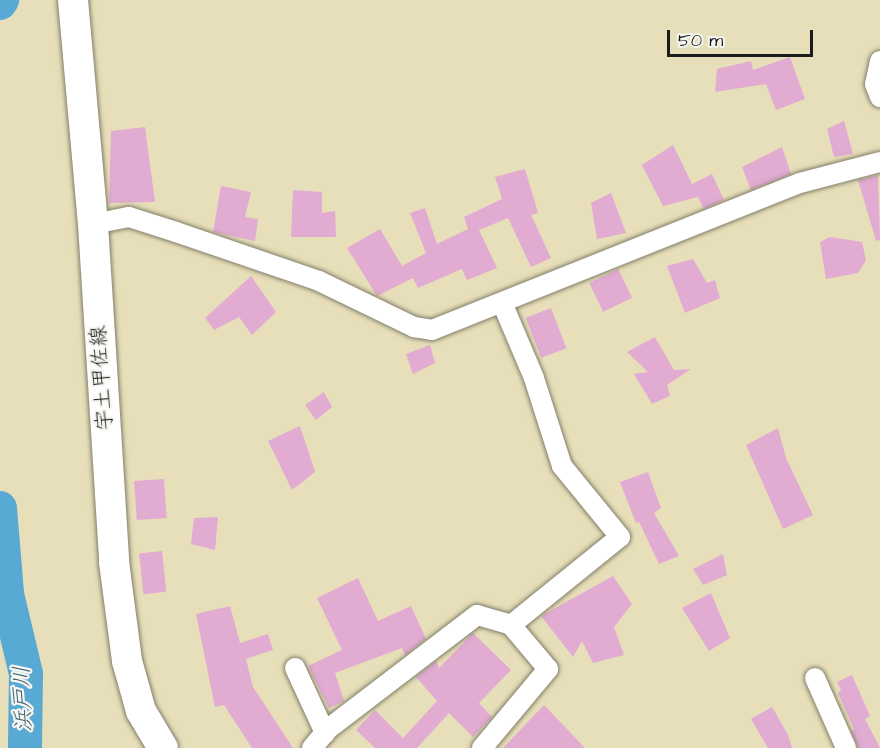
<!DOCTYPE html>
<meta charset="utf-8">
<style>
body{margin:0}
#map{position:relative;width:880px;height:748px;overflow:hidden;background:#e7dfb9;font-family:"Architects Daughter","Klee One",sans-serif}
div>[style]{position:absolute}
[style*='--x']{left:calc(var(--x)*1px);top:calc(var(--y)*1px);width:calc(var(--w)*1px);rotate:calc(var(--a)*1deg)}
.river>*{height:34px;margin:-17px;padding:0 17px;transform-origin:17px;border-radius:17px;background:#58a9d3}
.building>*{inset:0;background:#e1abd2;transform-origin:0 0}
.roads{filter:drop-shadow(0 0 2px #827e6a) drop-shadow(0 0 2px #827e6a)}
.minor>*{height:20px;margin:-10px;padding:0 10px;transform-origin:10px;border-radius:10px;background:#fff}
.primary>*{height:30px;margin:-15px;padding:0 15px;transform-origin:15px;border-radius:15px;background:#fff}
span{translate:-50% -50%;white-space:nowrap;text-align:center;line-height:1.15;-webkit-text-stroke:4.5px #f6f6f2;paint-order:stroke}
.street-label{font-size:21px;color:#1c1c1c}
.water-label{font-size:22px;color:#375b6e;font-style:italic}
.scale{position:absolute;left:667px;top:30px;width:146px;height:27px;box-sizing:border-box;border:3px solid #1c1c1c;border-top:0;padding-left:8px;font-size:18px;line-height:21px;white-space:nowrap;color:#1c1c1c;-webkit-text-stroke:4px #f6f6f2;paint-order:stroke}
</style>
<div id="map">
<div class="river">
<div style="--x:0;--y:3;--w:4;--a:-56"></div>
<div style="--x:0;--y:508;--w:86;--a:85.3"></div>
<div style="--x:7;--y:594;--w:82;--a:76.6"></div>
<div style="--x:26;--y:674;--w:74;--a:90.8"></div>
</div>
<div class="building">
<div style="clip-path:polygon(790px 57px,805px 99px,776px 110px,766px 84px,715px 92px,717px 69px,751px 61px,753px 70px)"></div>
<div style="clip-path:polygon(844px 121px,853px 154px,834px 157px,827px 129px)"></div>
<div style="clip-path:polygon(145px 127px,155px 202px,109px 203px,111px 131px)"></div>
<div style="clip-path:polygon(673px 145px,692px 184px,712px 174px,724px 200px,704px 209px,698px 197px,663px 206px,642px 165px)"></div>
<div style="clip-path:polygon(782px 147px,791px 174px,751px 190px,742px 167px)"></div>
<div style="clip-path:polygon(525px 169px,538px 213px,531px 215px,551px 258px,531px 267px,508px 218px,479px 230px,497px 268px,467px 280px,462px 269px,418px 288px,413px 278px,377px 296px,347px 248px,380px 229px,402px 266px,426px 253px,410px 213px,425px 208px,437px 244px,468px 229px,464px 217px,502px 199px,495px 177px)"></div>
<div style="clip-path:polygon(878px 175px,880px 240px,876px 241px,858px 180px)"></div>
<div style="clip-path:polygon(221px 186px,251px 192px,245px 217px,258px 219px,255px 241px,213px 232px)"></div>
<div style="clip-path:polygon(293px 190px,322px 192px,322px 213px,335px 211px,336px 237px,291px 237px)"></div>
<div style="clip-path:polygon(611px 193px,626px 233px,597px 239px,591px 203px)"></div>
<div style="clip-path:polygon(830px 237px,862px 242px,866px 260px,858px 273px,826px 279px,820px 242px)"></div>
<div style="clip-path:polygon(693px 259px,707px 283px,715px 280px,720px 298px,685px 313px,667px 266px)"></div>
<div style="left:618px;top:269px;width:32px;height:32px;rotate:64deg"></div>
<div style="clip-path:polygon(251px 276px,276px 312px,252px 335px,239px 317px,214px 330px,205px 318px)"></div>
<div style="left:551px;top:308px;width:43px;height:27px;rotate:69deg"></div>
<div style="clip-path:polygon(655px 337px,674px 370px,691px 369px,667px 385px,670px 396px,652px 404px,634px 374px,648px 372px,627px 352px)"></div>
<div style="clip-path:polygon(430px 345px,435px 363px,413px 374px,406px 354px)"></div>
<div style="clip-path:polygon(324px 392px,332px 407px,316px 420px,305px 405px)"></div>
<div style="clip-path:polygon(300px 426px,315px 472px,292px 490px,268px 441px)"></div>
<div style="clip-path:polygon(778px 428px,786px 458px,813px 515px,783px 529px,746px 445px)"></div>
<div style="clip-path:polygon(648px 472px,661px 508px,654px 513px,679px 556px,659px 564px,639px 522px,636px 523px,620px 482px)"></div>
<div style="left:164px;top:479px;width:39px;height:30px;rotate:86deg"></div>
<div style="clip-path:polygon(218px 517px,215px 550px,191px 544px,194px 518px)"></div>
<div style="left:162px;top:551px;width:41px;height:23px;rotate:84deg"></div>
<div style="clip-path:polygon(723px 554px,727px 575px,703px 585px,693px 569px)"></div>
<div style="clip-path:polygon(613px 576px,632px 604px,614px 627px,624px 655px,593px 663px,582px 641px,573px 657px,541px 616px)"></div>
<div style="clip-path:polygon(358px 578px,378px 621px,411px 606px,426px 639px,405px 655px,402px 648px,335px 673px,344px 701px,329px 708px,308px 666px,342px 650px,317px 598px)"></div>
<div style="clip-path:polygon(711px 593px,730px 638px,709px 651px,682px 608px)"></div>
<div style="clip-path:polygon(230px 606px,240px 643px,268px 634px,273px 650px,246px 659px,253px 687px,293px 748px,252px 748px,224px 705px,215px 707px,196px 614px)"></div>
<div style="clip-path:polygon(473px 633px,511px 670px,479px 703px,492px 717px,473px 737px,449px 713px,417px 748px,375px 748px,356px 730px,375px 710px,403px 738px,437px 701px,416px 677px,436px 661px,439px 668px)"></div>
<div style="clip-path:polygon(852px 675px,870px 716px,865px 719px,880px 748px,858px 748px,851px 731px,854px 729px,838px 693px,841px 690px,837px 682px)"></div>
<div style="clip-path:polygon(544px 705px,585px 748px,503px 748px)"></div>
<div style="clip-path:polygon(772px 707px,788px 735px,792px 748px,768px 748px,751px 719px)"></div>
</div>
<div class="roads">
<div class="minor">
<div style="--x:880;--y:61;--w:24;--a:102"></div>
<div style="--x:875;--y:84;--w:14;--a:69"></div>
<div style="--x:93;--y:224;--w:37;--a:-11"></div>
<div style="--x:129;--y:217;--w:49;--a:17.7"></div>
<div style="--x:176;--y:232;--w:151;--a:18.9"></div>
<div style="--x:319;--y:281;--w:106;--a:25.8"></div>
<div style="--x:414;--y:327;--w:18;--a:9"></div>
<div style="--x:432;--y:330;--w:396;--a:-21.8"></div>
<div style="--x:800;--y:183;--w:83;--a:-14.7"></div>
<div style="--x:295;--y:668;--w:72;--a:65.2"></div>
<div style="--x:815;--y:678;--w:77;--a:66.1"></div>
<div style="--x:312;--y:748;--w:25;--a:-50"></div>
<div style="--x:328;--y:729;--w:188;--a:-37.4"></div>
<div style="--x:477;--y:615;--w:35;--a:16"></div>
<div style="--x:511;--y:625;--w:140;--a:-38.9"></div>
<div style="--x:620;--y:537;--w:92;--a:-129.2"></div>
<div style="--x:562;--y:466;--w:92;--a:-107.7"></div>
<div style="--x:534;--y:378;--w:79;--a:-113"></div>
<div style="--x:482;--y:748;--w:103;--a:-50.1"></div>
<div style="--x:548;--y:669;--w:57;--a:-130.1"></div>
</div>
<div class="primary">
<div style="--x:73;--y:0;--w:225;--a:84.9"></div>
<div style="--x:93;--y:224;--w:339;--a:86.4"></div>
<div style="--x:114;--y:562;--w:100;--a:82.5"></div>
<div style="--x:127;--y:661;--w:52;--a:74.4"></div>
<div style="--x:141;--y:711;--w:43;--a:59.3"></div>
</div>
</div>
<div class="street-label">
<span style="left:102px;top:378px;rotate:-94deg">宇土甲佐線</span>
</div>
<div class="water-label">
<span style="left:23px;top:699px;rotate:-92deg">浜戸川</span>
</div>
<div class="scale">50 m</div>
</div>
